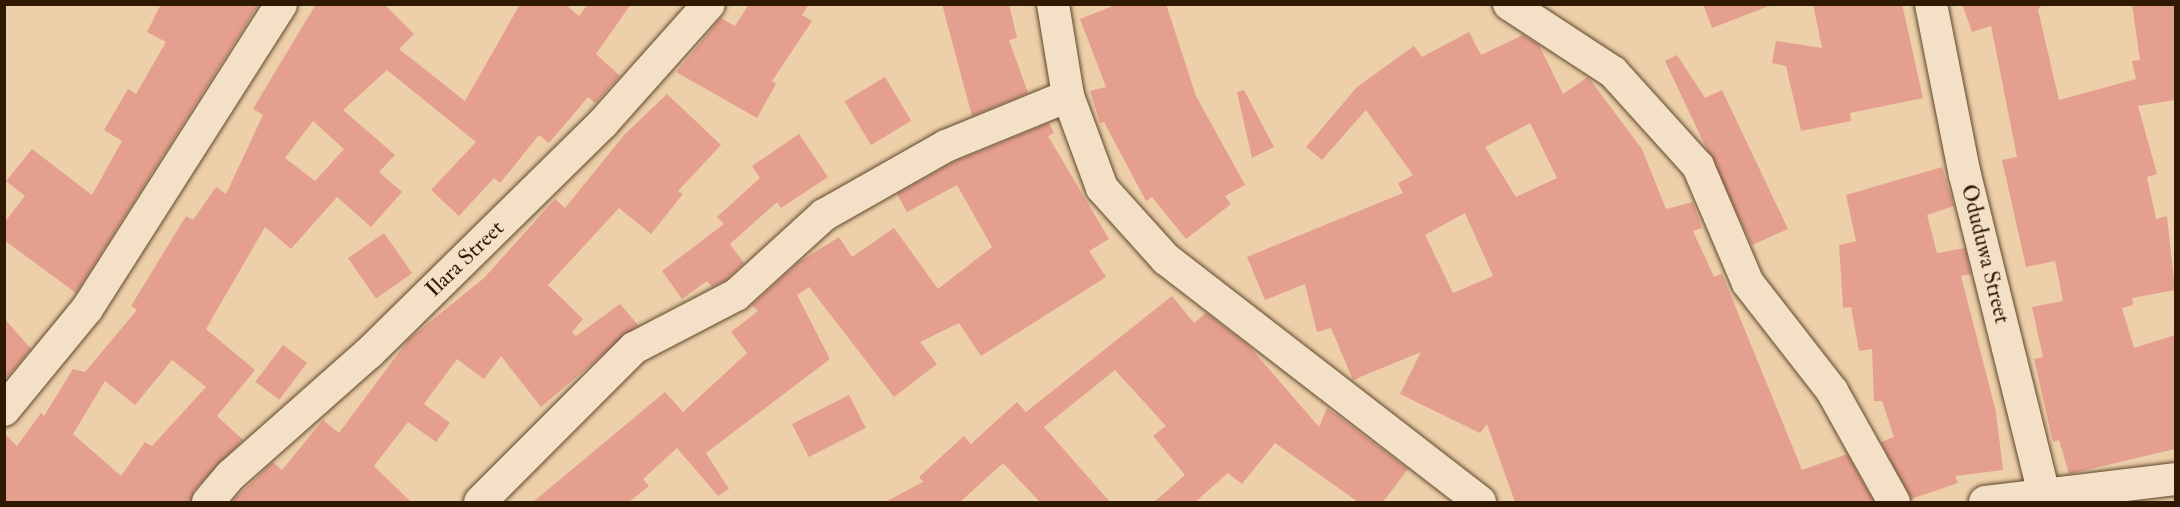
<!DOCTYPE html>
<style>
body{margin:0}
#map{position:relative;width:2180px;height:507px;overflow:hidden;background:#edd0a9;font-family:"IM FELL Double Pica",serif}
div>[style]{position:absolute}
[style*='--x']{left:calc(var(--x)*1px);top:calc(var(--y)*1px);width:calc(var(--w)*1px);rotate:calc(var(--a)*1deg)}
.building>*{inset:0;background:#e59f8e;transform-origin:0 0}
.roads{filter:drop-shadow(0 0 2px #5f472c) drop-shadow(0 0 2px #5f472c)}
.minor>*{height:32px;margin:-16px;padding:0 16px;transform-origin:16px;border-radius:16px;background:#f3e0c7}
span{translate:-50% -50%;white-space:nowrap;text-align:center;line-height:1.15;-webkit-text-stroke:4.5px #f3e0c7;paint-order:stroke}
.street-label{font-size:22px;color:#301903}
.frame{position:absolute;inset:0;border:6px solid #301903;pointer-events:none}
</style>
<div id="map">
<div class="building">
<div style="clip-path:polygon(161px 4px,259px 4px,76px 293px,4px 240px,4px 223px,25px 196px,6px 181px,32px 149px,92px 195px,122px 141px,104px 130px,128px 89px,136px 94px,166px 42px,147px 32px)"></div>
<div style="clip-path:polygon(evenodd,316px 4px,384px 4px,414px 34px,399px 49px,465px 101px,520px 4px,565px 4px,579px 16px,588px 4px,631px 4px,596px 54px,620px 76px,595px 103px,588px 97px,549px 143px,539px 135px,500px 183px,494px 178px,459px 216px,431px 190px,476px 142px,387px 70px,343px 110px,395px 155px,379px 172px,402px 192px,371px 227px,337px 197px,291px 249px,265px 227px,206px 329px,255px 370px,217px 416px,243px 440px,194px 490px,191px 502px,4px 502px,4px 433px,17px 446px,41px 413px,44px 416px,73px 369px,85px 372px,137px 310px,131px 306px,186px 216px,193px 220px,216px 187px,226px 194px,263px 115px,253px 109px,316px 4px,313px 121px,344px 149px,315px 181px,285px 158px,313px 121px,316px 4px,172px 360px,206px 387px,152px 446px,145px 442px,121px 476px,73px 434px,105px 381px,135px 405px,172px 360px)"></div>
<div style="clip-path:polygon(749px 4px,809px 4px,802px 15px,812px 21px,772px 81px,776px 84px,757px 118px,676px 72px,721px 18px,735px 26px)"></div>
<div style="clip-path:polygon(942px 4px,1009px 4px,1017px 38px,1009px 40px,1028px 93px,972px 116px)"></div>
<div style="clip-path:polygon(1118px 4px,1166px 4px,1196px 96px,1245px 185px,1225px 196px,1231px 204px,1186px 239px,1152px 197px,1146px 201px,1104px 122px,1100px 123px,1090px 91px,1106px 87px,1080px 19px)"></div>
<div style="clip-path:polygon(1703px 4px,1769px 4px,1769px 6px,1712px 28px)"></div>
<div style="clip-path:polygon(1813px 4px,1902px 4px,1923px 98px,1850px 113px,1851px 121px,1801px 131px,1786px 66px,1772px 63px,1776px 41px,1822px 48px)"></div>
<div style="clip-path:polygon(1962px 4px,2042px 4px,2038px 10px,2059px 100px,2136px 79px,2132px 61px,2140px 60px,2132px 4px,2175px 4px,2175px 100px,2138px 106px,2157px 174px,2147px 177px,2156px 219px,2167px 216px,2175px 290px,2132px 298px,2133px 305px,2122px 308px,2134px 348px,2175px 335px,2175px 449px,2069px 474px,2059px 440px,2053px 442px,2034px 359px,2043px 357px,2032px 307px,2063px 301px,2055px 261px,2026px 267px,2002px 160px,2017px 157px,1991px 26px,1972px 32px)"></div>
<div style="clip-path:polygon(evenodd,1469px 32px,1481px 55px,1523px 35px,1539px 45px,1563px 94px,1588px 77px,1642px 149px,1666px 209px,1693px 202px,1702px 228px,1693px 231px,1714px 277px,1722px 274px,1802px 470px,1847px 454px,1874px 502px,1515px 502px,1487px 424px,1480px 433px,1400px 394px,1421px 352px,1353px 380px,1331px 328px,1317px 332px,1305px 284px,1265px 300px,1247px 257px,1403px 193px,1398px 183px,1413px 175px,1366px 110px,1322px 160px,1306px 147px,1357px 87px,1414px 46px,1422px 57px,1469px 32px,1530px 123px,1557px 178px,1516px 197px,1485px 147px,1530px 123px,1469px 32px,1465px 213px,1493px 276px,1453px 293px,1425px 235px,1465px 213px)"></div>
<div style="clip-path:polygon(1677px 55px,1705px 98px,1722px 90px,1788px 229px,1752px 245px,1665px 61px)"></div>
<div style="left:885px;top:77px;width:51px;height:47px;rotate:59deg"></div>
<div style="clip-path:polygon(1244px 90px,1274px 147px,1252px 158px,1237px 92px)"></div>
<div style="clip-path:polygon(667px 94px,721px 145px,678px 191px,683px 194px,651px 234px,619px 208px,548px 285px,583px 319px,572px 332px,576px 336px,620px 304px,638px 325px,541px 407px,501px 356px,484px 379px,457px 359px,424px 404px,450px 423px,436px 442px,408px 422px,374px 466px,411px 502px,231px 502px,273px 462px,282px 470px,323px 420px,339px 433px,409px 339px,484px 278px,555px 199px,565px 208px,625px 134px)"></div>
<div style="clip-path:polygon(1049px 123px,1054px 133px,1048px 136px,1109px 239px,1089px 251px,1106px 277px,981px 356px,959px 323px,920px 342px,937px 364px,894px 397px,809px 287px,797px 295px,830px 359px,706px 453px,729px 489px,718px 496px,677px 448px,643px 479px,649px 486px,629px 502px,533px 502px,665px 392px,683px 412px,747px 353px,731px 332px,758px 311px,752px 305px,799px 262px,839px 237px,852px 257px,894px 228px,938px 289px,992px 247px,957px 185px,907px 212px,897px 194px,954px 162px)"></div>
<div style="clip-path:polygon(799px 134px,828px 177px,781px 208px,777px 202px,730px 244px,744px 263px,726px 280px,712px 287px,707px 281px,682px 299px,662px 271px,724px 224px,717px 217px,760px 178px,752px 166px)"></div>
<div style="clip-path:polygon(1942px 167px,1954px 206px,1927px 215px,1937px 253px,1965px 248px,1971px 274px,1961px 276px,1996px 412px,2003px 470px,1955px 476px,1958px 483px,1911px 499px,1881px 442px,1894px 437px,1882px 401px,1874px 401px,1872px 349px,1859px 351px,1851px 307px,1843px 308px,1839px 245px,1856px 241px,1846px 195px)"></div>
<div style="left:384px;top:233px;width:49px;height:44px;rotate:55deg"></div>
<div style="clip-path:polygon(1172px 296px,1194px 323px,1206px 313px,1250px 347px,1319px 427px,1327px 408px,1408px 469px,1383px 502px,1358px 502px,1275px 443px,1242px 484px,1228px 473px,1195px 502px,1154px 502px,1185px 475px,1153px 436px,1166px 426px,1115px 370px,1044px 427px,1110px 502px,1040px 502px,1003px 463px,960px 502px,885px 502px,923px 482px,919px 477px,964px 436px,971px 444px,1017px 402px,1026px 412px)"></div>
<div style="clip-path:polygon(4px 318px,31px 349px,4px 381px)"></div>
<div style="left:283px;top:345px;width:30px;height:46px;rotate:37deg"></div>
<div style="left:849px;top:395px;width:37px;height:64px;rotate:63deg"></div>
</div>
<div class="roads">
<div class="minor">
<div style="--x:1053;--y:4;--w:93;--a:80.7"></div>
<div style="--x:1068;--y:96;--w:98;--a:69.7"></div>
<div style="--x:1102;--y:188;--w:96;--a:48"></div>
<div style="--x:1166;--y:259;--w:397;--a:37.7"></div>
<div style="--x:1509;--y:4;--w:124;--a:33.2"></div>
<div style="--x:1613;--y:72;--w:127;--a:47.9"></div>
<div style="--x:1698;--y:166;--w:127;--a:66.9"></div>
<div style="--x:1748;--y:283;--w:137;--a:52.1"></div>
<div style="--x:1832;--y:391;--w:127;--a:60.8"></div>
<div style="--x:1931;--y:4;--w:174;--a:78.8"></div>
<div style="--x:1965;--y:175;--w:337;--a:76.1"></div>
<div style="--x:4;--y:410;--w:131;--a:-50.6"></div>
<div style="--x:87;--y:309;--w:361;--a:-57.5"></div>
<div style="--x:208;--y:502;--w:35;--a:-50"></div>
<div style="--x:231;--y:475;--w:184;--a:-41.5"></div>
<div style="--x:369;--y:353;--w:328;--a:-44.5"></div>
<div style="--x:603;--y:123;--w:159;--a:-48.3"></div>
<div style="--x:480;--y:502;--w:218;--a:-45"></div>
<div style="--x:634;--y:348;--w:115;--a:-27.5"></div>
<div style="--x:736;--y:295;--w:119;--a:-42.3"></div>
<div style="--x:824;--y:215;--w:140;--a:-29.5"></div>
<div style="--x:946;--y:146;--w:132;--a:-22.3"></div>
<div style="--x:1985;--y:502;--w:192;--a:-6.9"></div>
</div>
</div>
<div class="street-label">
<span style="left:1985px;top:254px;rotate:76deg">Oduduwa Street</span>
<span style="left:465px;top:259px;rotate:-44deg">Ilara Street</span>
</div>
<div class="frame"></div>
</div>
